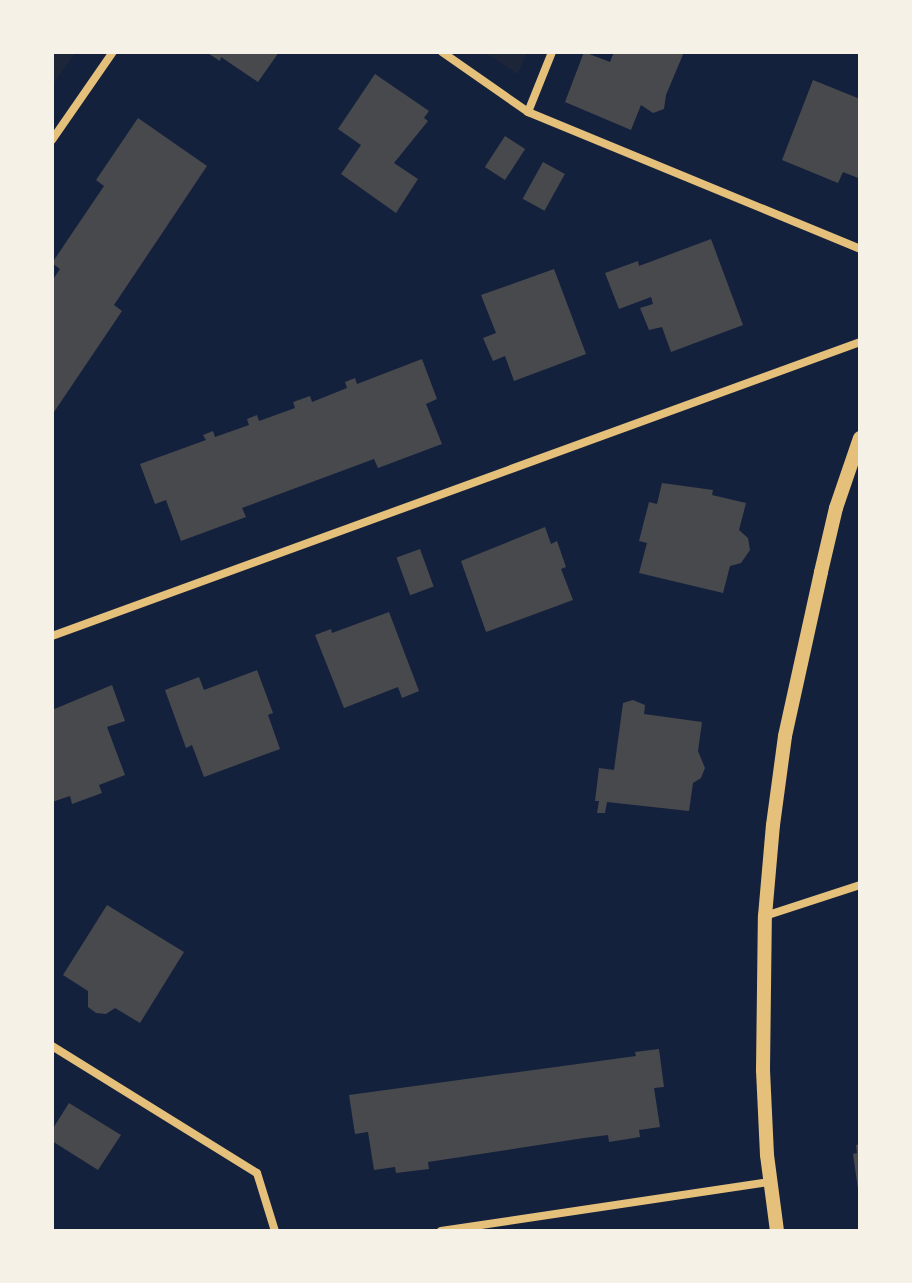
<!DOCTYPE html>
<style>
body{margin:0}
#map{position:relative;width:912px;height:1283px;overflow:hidden;background:#14213d;font-family:"Open Sans",sans-serif}
div>[style]{position:absolute}
[style*='--x']{left:calc(var(--x)*1px);top:calc(var(--y)*1px);width:calc(var(--w)*1px);rotate:calc(var(--a)*1deg)}
.green>*{inset:0;background:#1d2539}
.building>*{inset:0;background:#48494c;transform-origin:0 0}
.minor>*{height:8px;margin:-4px;padding:0 4px;transform-origin:4px;border-radius:4px;background:#e5c07b}
.tertiary>*{height:14px;margin:-7px;padding:0 7px;transform-origin:7px;border-radius:7px;background:#e5c07b}
span{translate:-50% -50%;white-space:nowrap;text-align:center;line-height:1.15;-webkit-text-stroke:8px #f6f1e7;paint-order:stroke}
.frame{position:absolute;inset:0;border:54px solid #f6f1e7;pointer-events:none}
</style>
<div id="map">
<div class="green">
<div style="clip-path:polygon(52px 52px,76px 52px,52px 86px)"></div>
<div style="clip-path:polygon(484px 52px,527px 52px,518px 74px)"></div>
</div>
<div class="building">
<div style="clip-path:polygon(206px 52px,279px 52px,258px 82px,221px 57px,220px 61px)"></div>
<div style="clip-path:polygon(584px 52px,610px 62px,614px 52px,684px 52px,666px 95px,664px 109px,653px 113px,641px 105px,631px 130px,565px 102px)"></div>
<div style="clip-path:polygon(375px 74px,429px 111px,424px 118px,428px 121px,394px 163px,418px 179px,396px 213px,341px 174px,361px 145px,338px 129px)"></div>
<div style="clip-path:polygon(813px 80px,860px 99px,858px 178px,843px 172px,838px 183px,782px 160px)"></div>
<div style="clip-path:polygon(138px 118px,207px 166px,114px 305px,122px 311px,52px 415px,52px 281px,60px 269px,52px 263px,104px 186px,96px 180px)"></div>
<div style="left:505px;top:136px;width:24px;height:37px;rotate:33deg"></div>
<div style="left:543px;top:162px;width:25px;height:42px;rotate:29deg"></div>
<div style="clip-path:polygon(711px 239px,743px 325px,671px 352px,662px 327px,649px 330px,640px 308px,653px 304px,651px 297px,619px 309px,605px 273px,638px 261px,639px 266px)"></div>
<div style="clip-path:polygon(554px 269px,586px 354px,514px 381px,505px 356px,493px 361px,483px 338px,496px 333px,481px 295px)"></div>
<div style="clip-path:polygon(422px 359px,437px 399px,426px 404px,442px 444px,378px 468px,374px 459px,242px 508px,246px 517px,181px 541px,166px 500px,155px 504px,140px 464px,206px 440px,203px 435px,213px 431px,215px 437px,249px 425px,247px 419px,257px 415px,259px 421px,295px 408px,293px 402px,310px 396px,312px 402px,347px 388px,345px 382px,355px 378px,357px 384px)"></div>
<div style="clip-path:polygon(662px 483px,713px 490px,712px 495px,746px 503px,739px 530px,748px 538px,750px 550px,741px 563px,730px 566px,723px 593px,639px 573px,647px 543px,639px 541px,649px 502px,657px 504px)"></div>
<div style="clip-path:polygon(545px 527px,551px 544px,557px 541px,566px 567px,561px 569px,573px 600px,486px 632px,461px 561px)"></div>
<div style="left:420px;top:549px;width:40px;height:25px;rotate:70deg"></div>
<div style="clip-path:polygon(389px 612px,419px 691px,402px 698px,398px 687px,344px 708px,315px 635px,331px 629px,332px 633px)"></div>
<div style="clip-path:polygon(257px 670px,273px 713px,268px 715px,280px 749px,204px 777px,192px 745px,186px 748px,165px 690px,199px 677px,204px 690px)"></div>
<div style="clip-path:polygon(112px 685px,125px 721px,107px 727px,125px 775px,99px 785px,102px 793px,72px 804px,70px 796px,52px 802px,52px 710px)"></div>
<div style="clip-path:polygon(633px 700px,645px 705px,644px 714px,702px 722px,698px 751px,705px 768px,701px 778px,693px 783px,689px 811px,607px 802px,605px 813px,597px 813px,599px 801px,595px 801px,599px 768px,614px 770px,623px 703px)"></div>
<div style="clip-path:polygon(107px 905px,184px 952px,140px 1023px,115px 1008px,106px 1014px,96px 1013px,88px 1007px,88px 991px,63px 975px)"></div>
<div style="clip-path:polygon(659px 1049px,664px 1087px,654px 1088px,660px 1127px,639px 1130px,640px 1137px,609px 1142px,608px 1135px,584px 1138px,428px 1162px,429px 1169px,396px 1173px,395px 1167px,374px 1170px,368px 1132px,355px 1134px,349px 1095px,636px 1056px,635px 1052px)"></div>
<div style="clip-path:polygon(69px 1103px,121px 1135px,98px 1170px,52px 1141px,52px 1130px)"></div>
<div style="clip-path:polygon(860px 1144px,860px 1188px,858px 1189px,853px 1154px,857px 1153px,856px 1145px)"></div>
</div>
<div class="minor">
<div style="--x:442;--y:52;--w:105;--a:34.9"></div>
<div style="--x:528;--y:112;--w:359;--a:22.4"></div>
<div style="--x:528;--y:112;--w:65;--a:-68.2"></div>
<div style="--x:52;--y:140;--w:107;--a:-55.3"></div>
<div style="--x:52;--y:636;--w:860;--a:-19.99"></div>
<div style="--x:765;--y:916;--w:100;--a:-18.1"></div>
<div style="--x:52;--y:1046;--w:241;--a:31.8"></div>
<div style="--x:257;--y:1173;--w:61;--a:72.8"></div>
<div style="--x:441;--y:1231;--w:333;--a:-8.5"></div>
</div>
<div class="tertiary">
<div style="--x:777;--y:1231;--w:77;--a:-97.5"></div>
<div style="--x:767;--y:1155;--w:85;--a:-92.7"></div>
<div style="--x:763;--y:1070;--w:154;--a:-89.3"></div>
<div style="--x:765;--y:916;--w:91;--a:-85"></div>
<div style="--x:773;--y:825;--w:90;--a:-82.3"></div>
<div style="--x:785;--y:736;--w:168;--a:-77.6"></div>
<div style="--x:821;--y:572;--w:66;--a:-76.8"></div>
<div style="--x:836;--y:508;--w:74;--a:-71.1"></div>
</div>
<div class="frame"></div>
</div>
